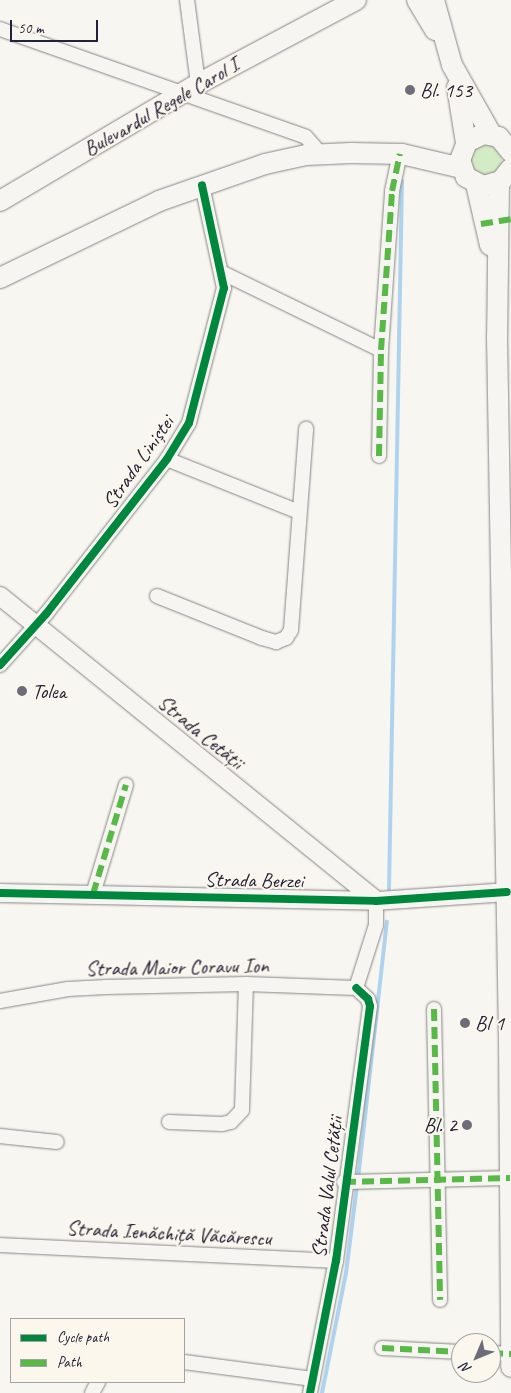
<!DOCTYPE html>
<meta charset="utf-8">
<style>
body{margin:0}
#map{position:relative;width:511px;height:1393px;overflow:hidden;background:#f8f6f0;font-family:Caveat,sans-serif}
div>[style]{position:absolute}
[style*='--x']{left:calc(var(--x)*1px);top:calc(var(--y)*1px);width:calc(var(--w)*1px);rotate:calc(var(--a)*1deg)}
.green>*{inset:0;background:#d4ecc5}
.round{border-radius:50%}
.stream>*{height:4px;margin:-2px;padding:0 2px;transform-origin:2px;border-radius:2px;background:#afd3ee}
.roads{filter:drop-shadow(0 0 1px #878688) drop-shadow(0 0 1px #878688)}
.minor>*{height:14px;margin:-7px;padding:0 7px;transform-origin:7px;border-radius:7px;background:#f6f5f1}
.tertiary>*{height:18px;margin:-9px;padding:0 9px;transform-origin:9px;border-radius:9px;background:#f6f5f1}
.secondary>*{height:20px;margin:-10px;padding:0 10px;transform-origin:10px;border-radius:10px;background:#f6f5f1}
.quiet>*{height:6px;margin-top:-3px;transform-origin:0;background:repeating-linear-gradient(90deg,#58b947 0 12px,transparent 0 18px)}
.cycleway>*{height:8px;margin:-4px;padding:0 4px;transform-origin:4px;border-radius:4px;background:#00873e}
.dots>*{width:14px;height:14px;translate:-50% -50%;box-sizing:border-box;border:2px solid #fbf7ec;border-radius:50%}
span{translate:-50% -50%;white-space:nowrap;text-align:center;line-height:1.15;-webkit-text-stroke:4px #fbf7ec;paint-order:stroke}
.poi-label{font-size:21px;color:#22223b}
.left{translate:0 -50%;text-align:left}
.right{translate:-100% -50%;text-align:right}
.street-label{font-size:21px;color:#22223b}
.legend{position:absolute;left:10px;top:1318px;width:175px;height:65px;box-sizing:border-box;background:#fbf7ec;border:1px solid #a4a2a5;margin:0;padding:6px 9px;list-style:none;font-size:15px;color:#22223b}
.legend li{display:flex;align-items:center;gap:10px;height:25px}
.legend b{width:25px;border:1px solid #a4a2a5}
.north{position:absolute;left:451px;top:1333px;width:50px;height:50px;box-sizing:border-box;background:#fbf7ec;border:1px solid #a4a2a5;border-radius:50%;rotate:225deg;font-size:14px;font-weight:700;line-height:20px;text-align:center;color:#22223b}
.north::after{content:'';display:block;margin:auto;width:18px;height:22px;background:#6d6c7a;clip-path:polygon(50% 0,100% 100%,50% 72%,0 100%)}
.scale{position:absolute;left:10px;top:20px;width:88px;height:22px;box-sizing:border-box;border:2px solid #22223b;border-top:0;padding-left:6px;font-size:15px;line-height:18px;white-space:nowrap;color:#22223b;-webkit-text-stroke:4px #fbf7ec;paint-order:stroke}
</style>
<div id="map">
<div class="green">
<div class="round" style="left:470px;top:144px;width:32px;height:32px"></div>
</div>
<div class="stream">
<div style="--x:389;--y:889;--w:708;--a:-88.95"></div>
<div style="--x:358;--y:1179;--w:259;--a:-83.6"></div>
<div style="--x:322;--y:1393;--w:122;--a:-78.7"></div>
<div style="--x:346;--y:1273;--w:88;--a:-82.8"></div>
</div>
<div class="roads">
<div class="minor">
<div style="--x:187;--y:0;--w:85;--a:82.5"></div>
<div style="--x:0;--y:29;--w:324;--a:19.4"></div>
<div style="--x:306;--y:137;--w:23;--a:49"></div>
<div style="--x:223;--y:273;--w:176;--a:26"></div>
<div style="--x:379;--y:456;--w:106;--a:-88.9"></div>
<div style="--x:381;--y:350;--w:159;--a:-86"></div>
<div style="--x:392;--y:191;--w:38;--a:-78"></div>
<div style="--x:167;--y:459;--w:142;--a:21.9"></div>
<div style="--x:157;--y:596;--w:113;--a:21.8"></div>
<div style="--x:262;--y:638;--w:15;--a:16"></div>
<div style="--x:276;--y:642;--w:11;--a:-22"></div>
<div style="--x:286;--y:638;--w:9;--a:-58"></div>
<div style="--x:291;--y:630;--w:202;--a:-85.7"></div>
<div style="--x:0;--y:665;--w:69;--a:-48"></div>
<div style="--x:46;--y:614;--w:197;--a:-52"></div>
<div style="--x:167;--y:459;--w:42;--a:-58.6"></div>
<div style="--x:189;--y:423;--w:139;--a:-75.5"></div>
<div style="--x:224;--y:288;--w:105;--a:-102.1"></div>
<div style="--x:93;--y:894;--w:114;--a:-73.2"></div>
<div style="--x:356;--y:988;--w:66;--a:-72.4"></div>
<div style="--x:376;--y:925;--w:24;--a:-90"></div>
<div style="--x:0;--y:1001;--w:69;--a:-10"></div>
<div style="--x:68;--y:989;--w:38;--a:-3"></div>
<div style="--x:106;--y:987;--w:140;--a:-1.2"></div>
<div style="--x:246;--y:984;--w:110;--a:2.1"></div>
<div style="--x:434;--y:1009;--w:291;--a:88.8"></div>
<div style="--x:169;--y:1122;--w:53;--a:2.2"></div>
<div style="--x:222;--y:1124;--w:9;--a:-13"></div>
<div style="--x:231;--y:1122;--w:16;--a:-47"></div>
<div style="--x:242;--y:1110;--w:126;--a:-88.2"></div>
<div style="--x:0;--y:1136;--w:57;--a:6"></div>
<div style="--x:344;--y:1182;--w:167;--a:-1.4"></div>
<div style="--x:0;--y:1245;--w:336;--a:2.7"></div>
<div style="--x:382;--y:1348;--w:79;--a:2.9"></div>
<div style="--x:491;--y:1353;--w:20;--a:3"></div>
<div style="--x:184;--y:1362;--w:130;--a:7.5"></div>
<div style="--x:92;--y:1393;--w:13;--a:-61"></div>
<div style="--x:310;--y:1393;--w:135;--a:-78.9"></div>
<div style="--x:336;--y:1261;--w:257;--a:-82.4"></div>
<div style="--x:370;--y:1006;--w:7;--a:-106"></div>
<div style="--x:368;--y:999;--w:16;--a:-137"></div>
</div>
<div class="tertiary">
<div style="--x:0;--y:596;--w:484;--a:39"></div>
<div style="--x:0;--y:893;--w:376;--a:1.2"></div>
<div style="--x:376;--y:901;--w:131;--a:-3.9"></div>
</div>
<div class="secondary">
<div style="--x:417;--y:0;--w:35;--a:59"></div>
<div style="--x:434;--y:0;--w:67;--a:74.5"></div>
<div style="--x:452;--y:65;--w:79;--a:60.5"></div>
<div style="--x:457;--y:87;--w:57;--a:80.9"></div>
<div style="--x:511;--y:152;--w:19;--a:-129"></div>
<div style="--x:499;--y:137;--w:16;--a:-169"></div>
<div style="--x:483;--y:134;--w:18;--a:153"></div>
<div style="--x:467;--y:142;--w:19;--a:111"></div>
<div style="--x:460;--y:160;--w:18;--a:71"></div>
<div style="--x:466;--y:177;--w:19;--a:28"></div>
<div style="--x:483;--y:186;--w:19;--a:-16"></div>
<div style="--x:501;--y:181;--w:16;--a:-52"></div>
<div style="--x:499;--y:182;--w:155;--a:90.7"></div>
<div style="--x:497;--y:337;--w:703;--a:89.02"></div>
<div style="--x:509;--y:1040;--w:327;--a:89.6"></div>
<div style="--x:476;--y:184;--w:63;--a:77.1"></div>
<div style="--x:0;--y:201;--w:230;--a:-30.6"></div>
<div style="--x:198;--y:84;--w:179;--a:-28"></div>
<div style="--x:0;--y:278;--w:177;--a:-25.8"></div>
<div style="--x:159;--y:201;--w:112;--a:-19.2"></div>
<div style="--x:265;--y:164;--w:42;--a:-12.4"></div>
<div style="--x:306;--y:155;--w:45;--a:-2.5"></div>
<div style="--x:351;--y:153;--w:51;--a:1.1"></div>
<div style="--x:402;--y:154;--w:61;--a:13.3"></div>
</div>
</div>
<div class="quiet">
<div style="--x:481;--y:224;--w:30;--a:-9"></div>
<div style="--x:379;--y:456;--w:106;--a:-88.9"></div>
<div style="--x:381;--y:350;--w:159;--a:-86"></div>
<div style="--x:392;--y:191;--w:38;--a:-78"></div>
<div style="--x:93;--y:894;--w:114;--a:-73.2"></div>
<div style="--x:434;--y:1009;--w:291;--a:88.8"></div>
<div style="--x:344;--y:1182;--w:166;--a:-1.4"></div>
<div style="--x:382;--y:1348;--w:79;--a:2.9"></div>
<div style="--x:491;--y:1353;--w:20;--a:3"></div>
</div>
<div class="cycleway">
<div style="--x:0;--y:665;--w:69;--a:-48"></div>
<div style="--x:46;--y:614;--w:197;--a:-52"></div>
<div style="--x:167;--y:459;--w:42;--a:-58.6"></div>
<div style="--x:189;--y:423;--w:139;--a:-75.5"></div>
<div style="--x:224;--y:288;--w:105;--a:-102.1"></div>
<div style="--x:0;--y:893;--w:376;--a:1.2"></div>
<div style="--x:376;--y:901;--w:131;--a:-3.9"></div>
<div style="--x:310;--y:1393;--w:135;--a:-78.9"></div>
<div style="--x:336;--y:1261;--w:257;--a:-82.4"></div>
<div style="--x:370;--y:1006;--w:7;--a:-106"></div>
<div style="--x:368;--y:999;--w:16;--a:-137"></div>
</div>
<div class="dots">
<div style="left:410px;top:90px;background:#6d6c7a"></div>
<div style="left:22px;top:691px;background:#6d6c7a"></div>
<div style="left:465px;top:1023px;background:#6d6c7a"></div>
<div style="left:467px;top:1125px;background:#6d6c7a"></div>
</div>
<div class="poi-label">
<span class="left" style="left:420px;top:90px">Bl. 153</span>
<span class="left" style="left:32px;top:691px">Tolea</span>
<span class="left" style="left:475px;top:1023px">Bl 1</span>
<span class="right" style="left:457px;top:1125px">Bl. 2</span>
</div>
<div class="street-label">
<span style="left:161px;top:107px;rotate:-30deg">Bulevardul Regele Carol I</span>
<span style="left:138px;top:462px;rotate:-55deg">Strada Liniștei</span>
<span style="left:201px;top:732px;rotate:39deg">Strada Cetății</span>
<span style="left:254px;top:880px;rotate:1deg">Strada Berzei</span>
<span style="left:177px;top:967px;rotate:-1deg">Strada Maior Coravu Ion</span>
<span style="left:327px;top:1187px;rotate:-83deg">Strada Valul Cetății</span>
<span style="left:169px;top:1233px;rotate:3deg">Strada Ienăchiță Văcărescu</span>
</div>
<ul class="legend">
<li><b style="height:6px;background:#00873e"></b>Cycle path</li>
<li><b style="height:6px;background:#58b947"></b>Path</li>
</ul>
<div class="north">N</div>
<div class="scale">50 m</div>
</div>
